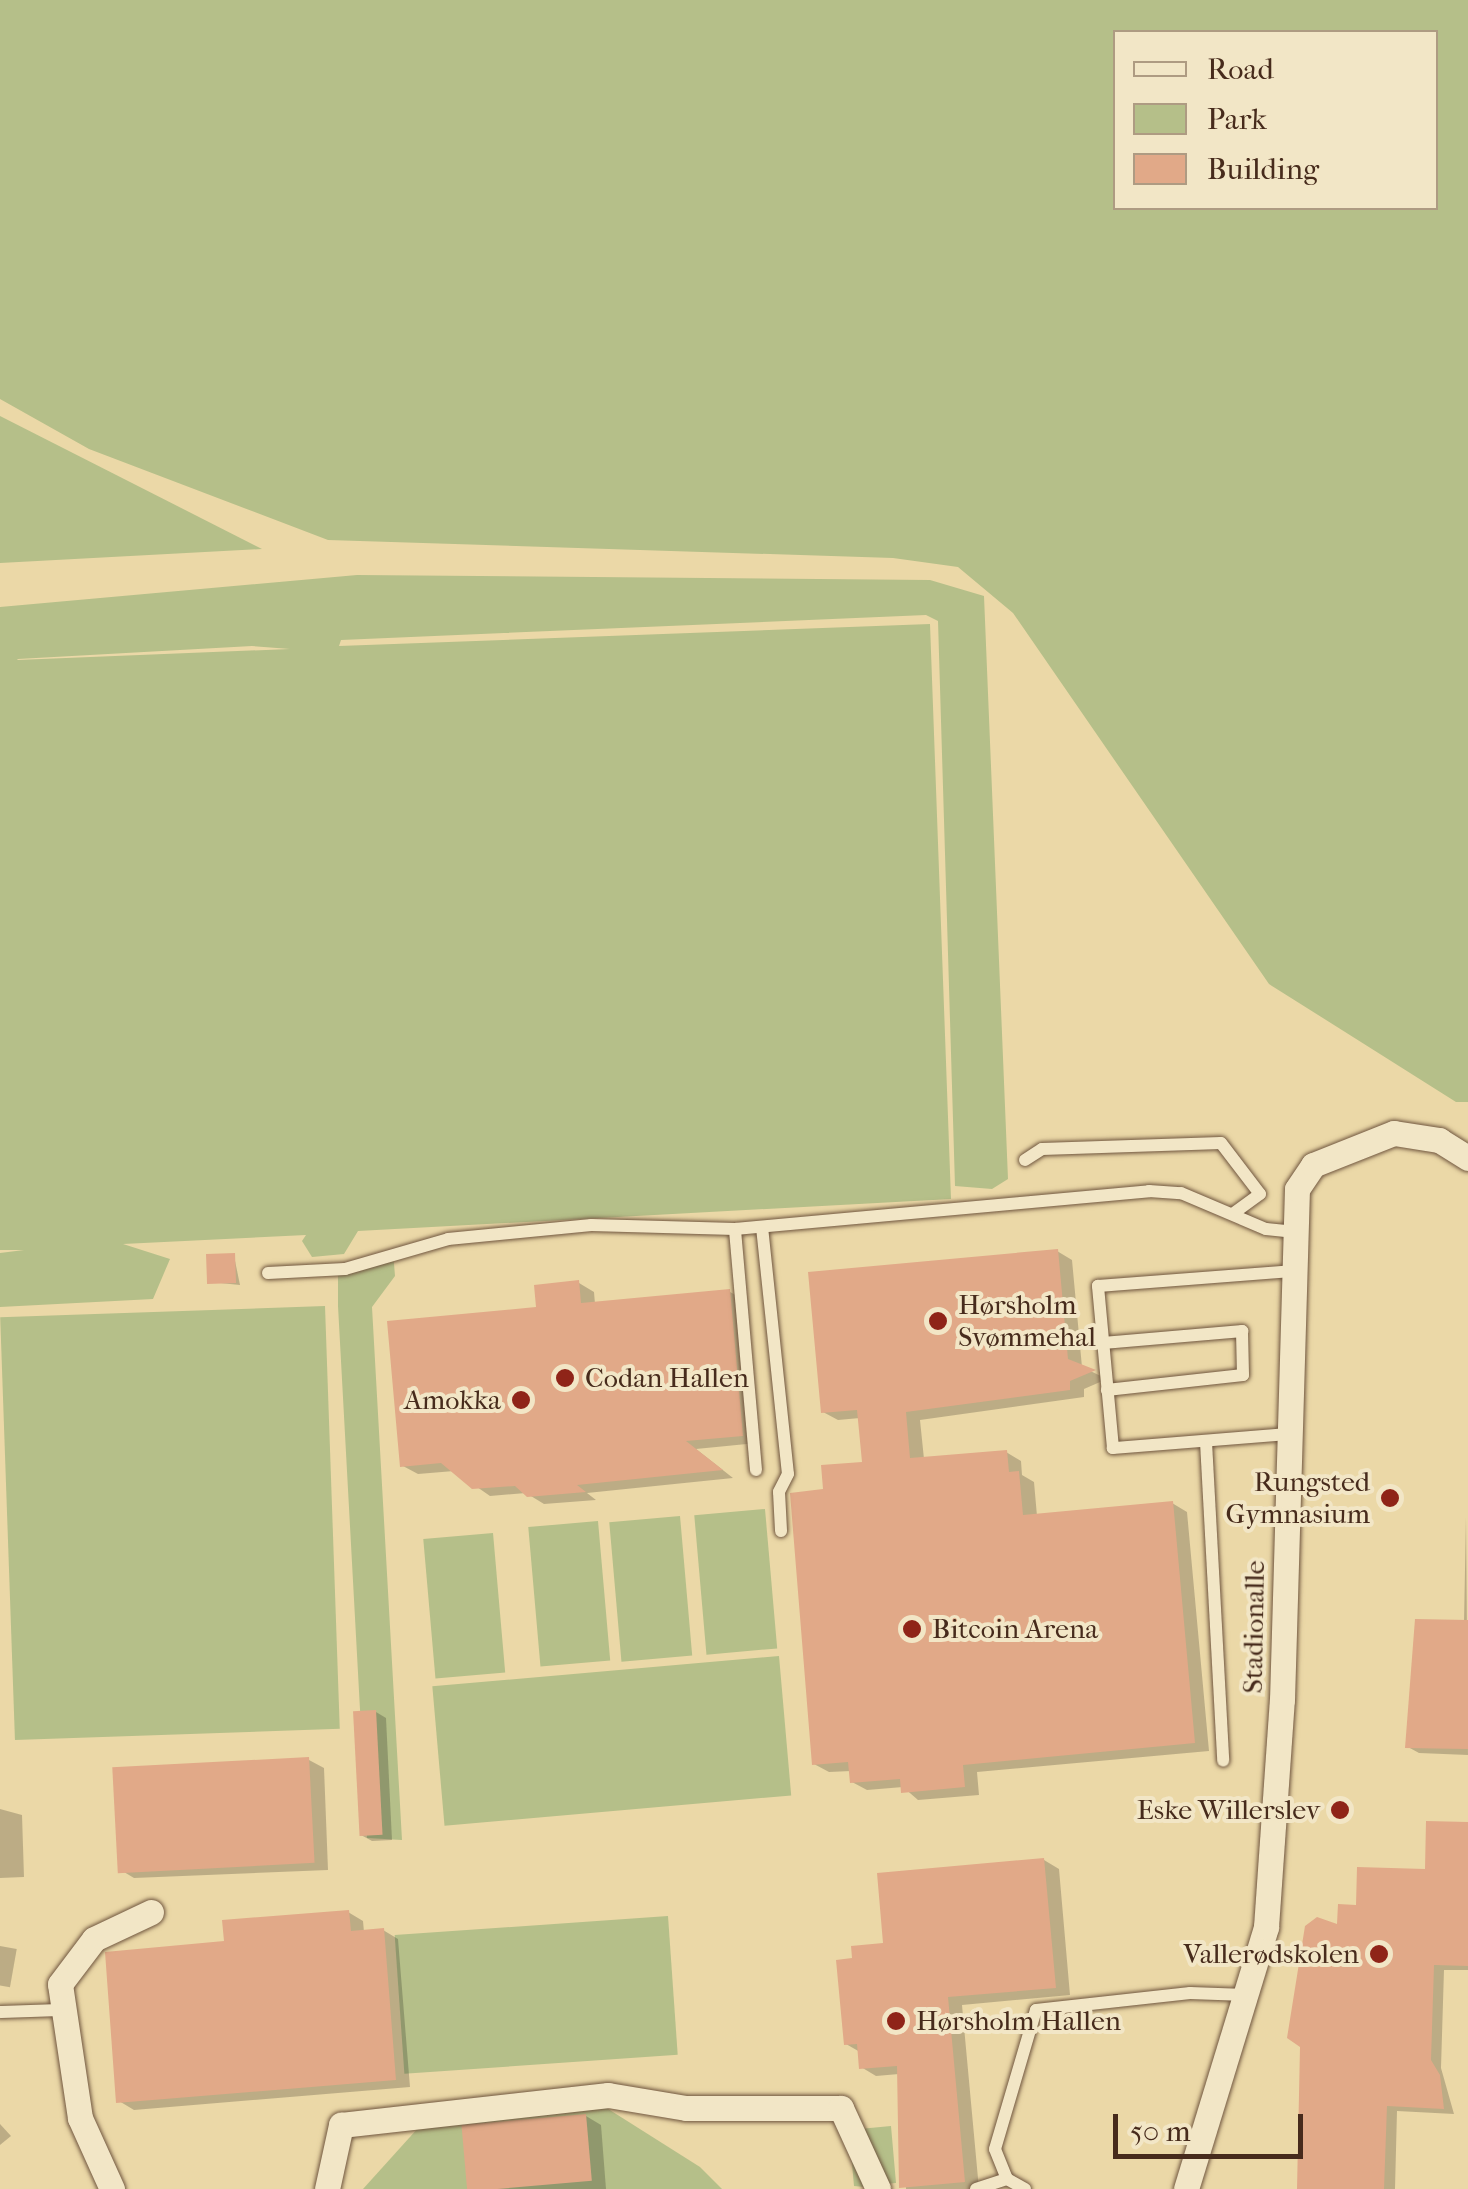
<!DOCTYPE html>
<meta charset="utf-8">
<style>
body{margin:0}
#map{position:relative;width:1468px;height:2189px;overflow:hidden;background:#ebd8a7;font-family:"IM FELL French Canon",serif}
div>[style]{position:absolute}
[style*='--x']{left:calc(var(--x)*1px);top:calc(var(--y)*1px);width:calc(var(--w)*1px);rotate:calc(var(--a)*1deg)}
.green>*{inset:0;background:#b5bf89;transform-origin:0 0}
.shadow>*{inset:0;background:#0003;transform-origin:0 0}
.building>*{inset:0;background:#e1a988;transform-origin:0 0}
.roads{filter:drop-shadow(0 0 2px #70563f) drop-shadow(0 0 2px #70563f)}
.service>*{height:12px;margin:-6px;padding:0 6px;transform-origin:6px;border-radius:6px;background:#f2e6c6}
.minor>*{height:25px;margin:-12.5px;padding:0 12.5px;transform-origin:12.5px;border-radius:12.5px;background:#f2e6c6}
.dots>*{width:28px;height:28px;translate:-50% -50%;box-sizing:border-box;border:5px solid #f2e6c6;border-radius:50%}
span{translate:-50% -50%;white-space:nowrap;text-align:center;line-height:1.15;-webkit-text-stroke:8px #f2e6c6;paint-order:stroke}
.poi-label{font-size:28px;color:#472b1c}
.left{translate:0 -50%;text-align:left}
.right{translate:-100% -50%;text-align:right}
.street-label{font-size:28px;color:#472b1c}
.legend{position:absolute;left:1113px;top:30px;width:325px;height:180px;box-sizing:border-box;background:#f2e6c6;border:2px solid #ae9b82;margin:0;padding:12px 18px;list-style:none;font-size:30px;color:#472b1c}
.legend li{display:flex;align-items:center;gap:20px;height:50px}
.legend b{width:50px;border:2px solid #ae9b82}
.scale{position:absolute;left:1113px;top:2114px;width:190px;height:45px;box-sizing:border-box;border:5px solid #472b1c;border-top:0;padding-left:12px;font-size:30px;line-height:35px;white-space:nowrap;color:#472b1c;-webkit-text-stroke:8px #f2e6c6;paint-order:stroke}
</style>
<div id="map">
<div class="green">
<div style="clip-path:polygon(evenodd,0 0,1468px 0,1468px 1102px,1456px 1102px,1269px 984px,1013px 613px,958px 567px,893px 558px,328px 540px,89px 449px,0 399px,0 0,1436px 32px,1436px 208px,1116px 208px,1116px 32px,1436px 32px)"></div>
<div style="clip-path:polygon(0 416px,262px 549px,0 563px)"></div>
<div style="clip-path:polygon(evenodd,357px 575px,930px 580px,984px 596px,1008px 1179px,992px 1189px,955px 1186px,938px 621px,926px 615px,341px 640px,339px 646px,930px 624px,951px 1199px,358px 1231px,344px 1254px,312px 1257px,302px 1241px,306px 1235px,123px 1244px,170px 1259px,153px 1299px,0 1307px,0 1253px,24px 1250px,0 1250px,0 607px,357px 575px,252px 646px,290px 649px,17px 660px,18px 659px,252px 646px)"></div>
<div style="clip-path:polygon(393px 1251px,395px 1276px,372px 1307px,402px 1840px,367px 1838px,338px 1306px,338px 1272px)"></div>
<div style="left:325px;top:1306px;width:423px;height:325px;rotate:88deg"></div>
<div style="left:765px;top:1509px;width:140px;height:71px;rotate:85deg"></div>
<div style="left:680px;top:1516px;width:140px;height:71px;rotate:85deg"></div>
<div style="left:598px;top:1521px;width:140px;height:70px;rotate:85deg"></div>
<div style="left:493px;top:1533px;width:140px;height:70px;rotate:85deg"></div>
<div style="left:779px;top:1656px;width:140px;height:348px;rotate:85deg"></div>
<div style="left:668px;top:1916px;width:139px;height:274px;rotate:86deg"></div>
<div style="clip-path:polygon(594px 2100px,700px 2167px,722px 2189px,363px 2189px,428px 2117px)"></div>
<div style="clip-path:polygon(891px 2126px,896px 2183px,874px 2185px,886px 2189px,854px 2186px,849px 2130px)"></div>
</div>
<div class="shadow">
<div style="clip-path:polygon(1057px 1251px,1072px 1260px,1082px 1367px,1107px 1379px,1084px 1389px,1084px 1397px,920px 1420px,924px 1459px,1006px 1452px,1021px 1461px,1022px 1475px,1034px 1482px,1037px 1516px,1172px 1503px,1187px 1512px,1209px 1751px,977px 1772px,979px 1795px,918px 1800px,903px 1787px,867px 1790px,852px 1782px,851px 1771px,829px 1772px,814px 1764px,826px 1492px,865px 1464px,860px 1418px,838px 1420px,823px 1412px)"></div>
<div style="clip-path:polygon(234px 1256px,240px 1285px,210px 1282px)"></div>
<div style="clip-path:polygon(579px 1283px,594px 1292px,595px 1304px,730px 1292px,745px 1300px,757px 1443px,696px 1449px,733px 1478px,587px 1493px,596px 1500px,544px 1504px,526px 1493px,490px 1496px,454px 1471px,418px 1474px,403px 1466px,539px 1310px)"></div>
<div style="clip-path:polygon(1466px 1516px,1468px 1755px,1419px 1753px,1408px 1747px,1464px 1623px)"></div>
<div style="clip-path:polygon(376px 1712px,386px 1718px,392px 1840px,372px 1841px,361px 1835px)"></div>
<div style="clip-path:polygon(309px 1760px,324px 1768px,328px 1870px,134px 1878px,119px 1869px)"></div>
<div style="clip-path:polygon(0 1809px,22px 1815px,24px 1877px,0 1878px)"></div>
<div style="clip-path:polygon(1468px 1825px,1468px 1970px,1444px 1970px,1441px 2068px,1454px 2114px,1397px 2111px,1395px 2189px,1299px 2189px,1339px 1928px,1358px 1907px,1427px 1871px)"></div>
<div style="clip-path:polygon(1044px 1860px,1059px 1869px,1070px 1995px,962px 2005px,979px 2189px,906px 2189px,899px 2074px,876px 2076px,861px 2067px,860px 2052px,846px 2044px,855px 1960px)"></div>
<div style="clip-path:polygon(348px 1912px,363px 1921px,364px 1932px,383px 1930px,398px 1939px,410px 2087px,134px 2110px,119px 2101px)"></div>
<div style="left:0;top:1946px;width:17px;height:39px;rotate:10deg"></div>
<div style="clip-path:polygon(586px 2116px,601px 2125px,606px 2189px,470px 2189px,464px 2130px)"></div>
<div style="clip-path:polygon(0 2124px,11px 2136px,0 2145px)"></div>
</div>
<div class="building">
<div style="clip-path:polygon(1058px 1249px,1068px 1359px,1096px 1370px,1070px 1381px,1070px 1390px,906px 1412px,910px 1458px,1007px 1450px,1009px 1472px,1019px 1471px,1023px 1515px,1173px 1501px,1195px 1743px,963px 1765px,965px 1787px,901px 1793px,900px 1779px,850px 1783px,848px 1762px,812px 1765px,790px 1493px,823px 1489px,821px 1465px,862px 1462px,857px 1410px,821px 1413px,808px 1272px)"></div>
<div style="left:235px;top:1253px;width:30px;height:29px;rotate:88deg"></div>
<div style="clip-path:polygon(579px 1280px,581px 1303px,730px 1289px,743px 1436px,686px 1441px,723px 1470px,577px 1485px,586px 1492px,527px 1497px,515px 1486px,472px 1489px,441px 1463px,400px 1467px,387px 1321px,536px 1307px,534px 1285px)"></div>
<div style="clip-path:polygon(1415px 1619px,1468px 1620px,1468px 1749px,1405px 1748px)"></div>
<div style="left:376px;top:1710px;width:125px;height:23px;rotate:87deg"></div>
<div style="left:309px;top:1757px;width:106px;height:197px;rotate:87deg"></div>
<div style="clip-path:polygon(1426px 1821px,1468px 1822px,1468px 1966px,1434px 1965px,1431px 2060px,1440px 2075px,1444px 2109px,1387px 2106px,1384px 2189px,1297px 2189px,1300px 2047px,1287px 2038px,1305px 1926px,1317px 1917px,1337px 1924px,1338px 1904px,1356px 1905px,1357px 1867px,1425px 1869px)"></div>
<div style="clip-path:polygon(1044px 1858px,1056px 1988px,948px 1997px,965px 2182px,899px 2188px,897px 2066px,859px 2069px,857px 2044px,844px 2045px,836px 1960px,852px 1958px,851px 1946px,883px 1943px,877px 1873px)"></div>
<div style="clip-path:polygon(349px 1910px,351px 1931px,384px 1928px,396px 2080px,116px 2103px,105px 1952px,224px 1941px,222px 1920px)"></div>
<div style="left:586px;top:2114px;width:67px;height:125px;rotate:85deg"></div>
</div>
<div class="roads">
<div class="service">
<div style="--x:1025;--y:1160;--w:20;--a:-33"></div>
<div style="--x:1042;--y:1149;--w:179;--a:-1.9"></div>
<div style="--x:1221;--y:1143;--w:64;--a:52.6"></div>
<div style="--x:1260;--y:1194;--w:34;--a:144"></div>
<div style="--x:762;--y:1227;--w:248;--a:84"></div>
<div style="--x:788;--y:1474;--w:20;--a:117"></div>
<div style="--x:779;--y:1492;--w:39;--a:87"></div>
<div style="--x:268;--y:1273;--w:77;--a:-3"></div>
<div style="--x:345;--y:1269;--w:107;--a:-16.2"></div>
<div style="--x:448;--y:1239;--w:144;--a:-5.6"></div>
<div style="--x:591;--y:1225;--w:144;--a:1.6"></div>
<div style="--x:1103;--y:1343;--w:140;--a:-4.9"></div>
<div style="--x:1242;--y:1331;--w:44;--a:88.7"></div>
<div style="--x:1243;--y:1375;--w:137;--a:173.7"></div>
<div style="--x:1288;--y:1434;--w:176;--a:175.4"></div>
<div style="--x:1113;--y:1448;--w:163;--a:-95.3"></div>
<div style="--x:1098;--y:1286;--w:194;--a:-4.4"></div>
<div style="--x:1206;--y:1442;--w:319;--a:86.9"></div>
<div style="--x:756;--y:1470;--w:242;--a:-95"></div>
<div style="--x:735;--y:1229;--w:416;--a:-5.2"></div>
<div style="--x:1149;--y:1191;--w:32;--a:4"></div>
<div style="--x:1181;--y:1193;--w:92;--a:23"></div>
<div style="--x:1266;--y:1229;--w:27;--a:6"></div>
<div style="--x:0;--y:2012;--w:61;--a:-1.9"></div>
<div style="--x:976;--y:2189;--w:33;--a:-18"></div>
<div style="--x:1025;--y:2189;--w:21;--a:-151"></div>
<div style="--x:1007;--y:2179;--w:32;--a:-112"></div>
<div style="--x:995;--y:2149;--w:145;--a:-73.6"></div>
<div style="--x:1036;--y:2010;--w:155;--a:-6.3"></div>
<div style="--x:1190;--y:1993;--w:56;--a:2"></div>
</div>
<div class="minor">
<div style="--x:112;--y:2189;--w:78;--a:-114.3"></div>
<div style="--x:80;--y:2118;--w:135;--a:-98.5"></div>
<div style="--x:60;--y:1984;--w:56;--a:-52.9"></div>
<div style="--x:94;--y:1939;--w:63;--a:-25.3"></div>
<div style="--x:327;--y:2189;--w:66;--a:-77.7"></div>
<div style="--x:341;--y:2125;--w:269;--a:-6.4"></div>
<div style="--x:608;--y:2095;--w:79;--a:9.5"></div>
<div style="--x:686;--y:2108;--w:155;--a:0"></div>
<div style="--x:841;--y:2108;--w:89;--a:65.4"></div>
<div style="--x:1186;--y:2189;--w:274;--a:-73"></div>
<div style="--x:1266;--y:1927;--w:228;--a:-86"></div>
<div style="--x:1282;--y:1700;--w:511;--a:-88.32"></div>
<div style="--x:1297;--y:1189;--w:29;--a:-56"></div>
<div style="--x:1313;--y:1165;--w:87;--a:-21.6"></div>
<div style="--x:1394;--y:1133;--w:46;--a:8.8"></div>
<div style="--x:1439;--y:1140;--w:34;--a:32"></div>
</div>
</div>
<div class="dots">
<div style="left:938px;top:1321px;background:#8f2418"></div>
<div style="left:565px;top:1378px;background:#8f2418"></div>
<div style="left:521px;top:1400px;background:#8f2418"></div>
<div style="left:1390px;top:1498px;background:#8f2418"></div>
<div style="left:912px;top:1629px;background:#8f2418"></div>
<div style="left:1340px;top:1810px;background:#8f2418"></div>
<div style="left:1379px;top:1954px;background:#8f2418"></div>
<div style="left:896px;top:2021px;background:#8f2418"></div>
</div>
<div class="poi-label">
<span class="left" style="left:958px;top:1321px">Hørsholm<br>Svømmehal</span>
<span class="left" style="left:585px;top:1378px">Codan Hallen</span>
<span class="right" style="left:501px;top:1400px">Amokka</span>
<span class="right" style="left:1370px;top:1498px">Rungsted<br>Gymnasium</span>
<span class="left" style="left:932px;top:1629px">Bitcoin Arena</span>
<span class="right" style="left:1320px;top:1810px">Eske Willerslev</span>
<span class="right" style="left:1359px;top:1954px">Vallerødskolen</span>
<span class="left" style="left:916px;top:2021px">Hørsholm Hallen</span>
</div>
<div class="street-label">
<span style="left:1254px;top:1627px;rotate:-89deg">Stadionalle</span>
</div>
<ul class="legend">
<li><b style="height:12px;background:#f2e6c6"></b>Road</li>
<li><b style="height:28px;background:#b5bf89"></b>Park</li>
<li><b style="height:28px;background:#e1a988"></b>Building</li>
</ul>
<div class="scale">50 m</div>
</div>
